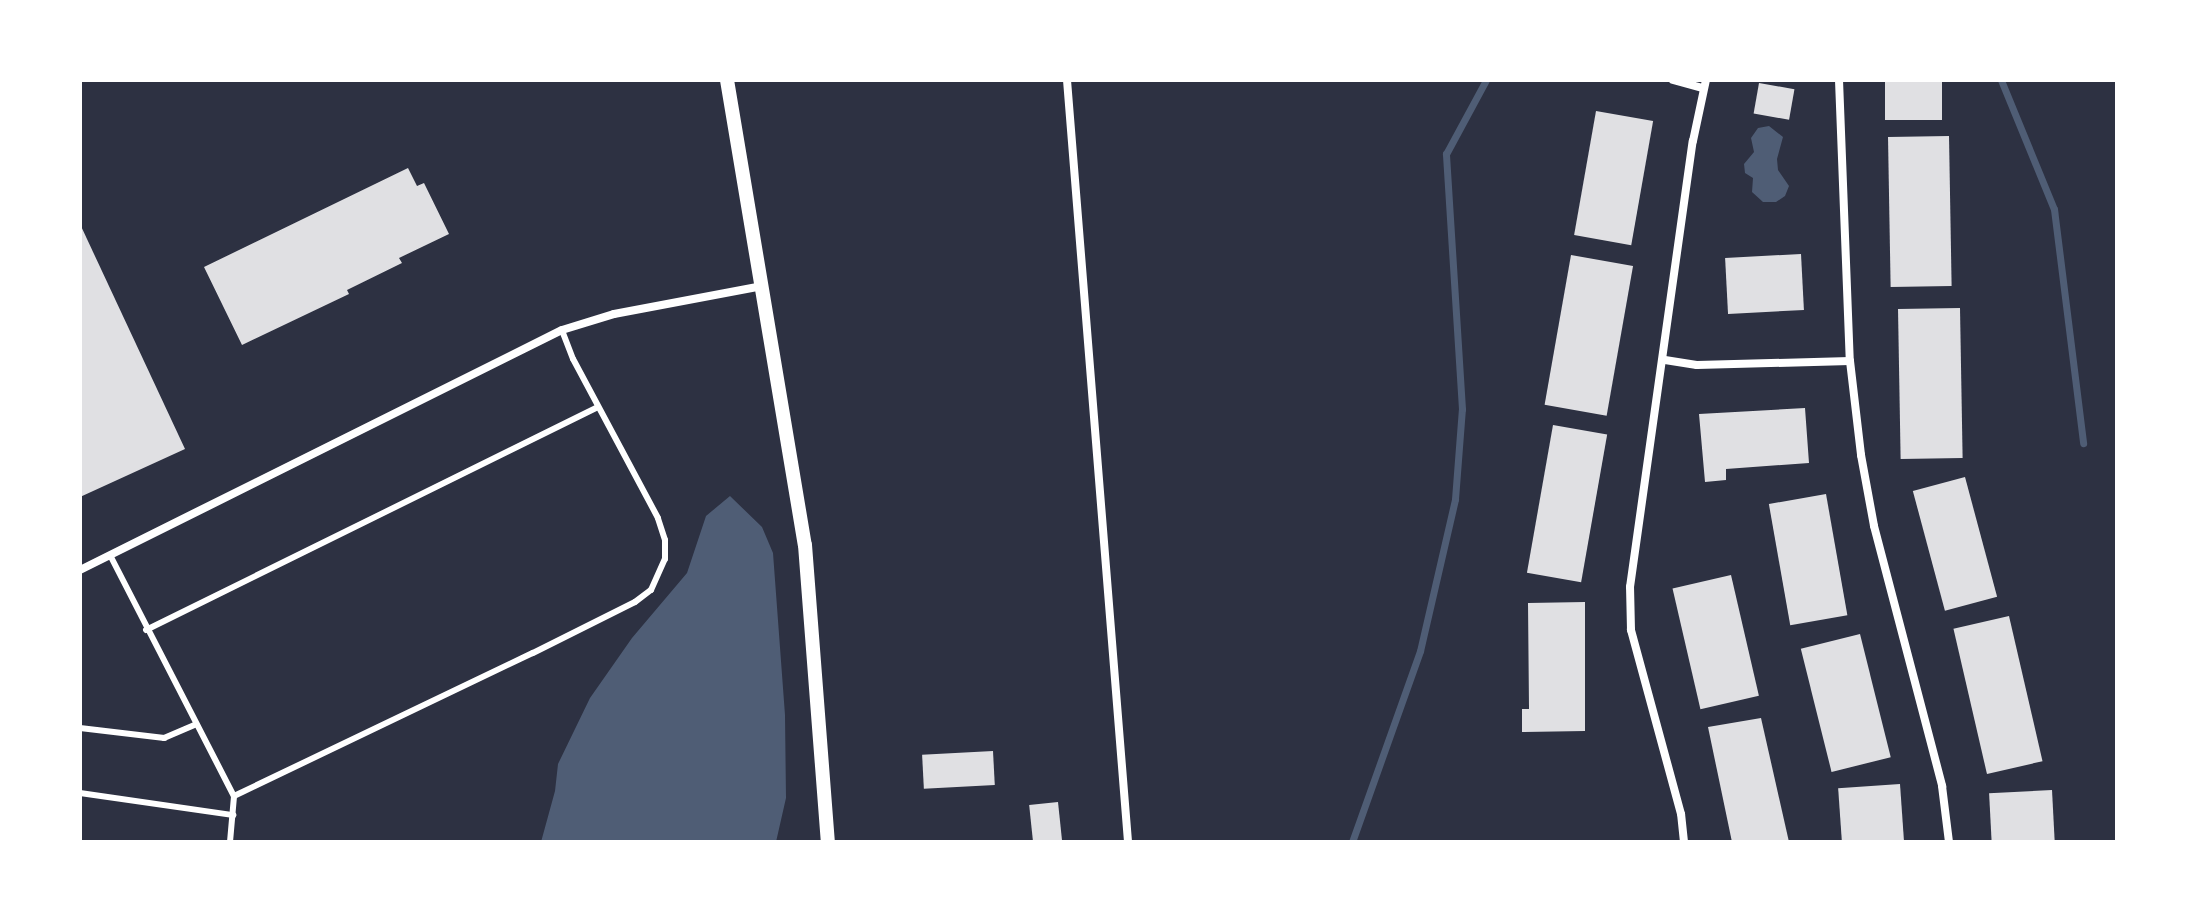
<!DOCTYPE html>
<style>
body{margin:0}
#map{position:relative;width:2197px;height:922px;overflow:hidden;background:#2d3142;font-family:Rubik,sans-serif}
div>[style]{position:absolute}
.water>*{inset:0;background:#4f5d75}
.stream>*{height:7px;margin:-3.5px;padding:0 3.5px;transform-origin:3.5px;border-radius:3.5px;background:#4f5d75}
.building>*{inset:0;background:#e0e0e3;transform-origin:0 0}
.service>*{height:6px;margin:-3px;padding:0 3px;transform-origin:3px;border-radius:3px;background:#fff}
.minor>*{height:8px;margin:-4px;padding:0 4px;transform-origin:4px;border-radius:4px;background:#fff}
.tertiary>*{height:14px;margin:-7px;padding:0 7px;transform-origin:7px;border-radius:7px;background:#fff}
span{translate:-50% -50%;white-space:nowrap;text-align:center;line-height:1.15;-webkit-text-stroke:8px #fff;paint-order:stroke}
.frame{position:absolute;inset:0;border:82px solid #fff;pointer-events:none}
</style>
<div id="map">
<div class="water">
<div style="clip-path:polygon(1769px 126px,1783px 137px,1777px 159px,1778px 170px,1789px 186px,1785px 196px,1776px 202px,1763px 202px,1752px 192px,1753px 178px,1745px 173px,1744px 164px,1754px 152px,1751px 138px,1758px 128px)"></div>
<div style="clip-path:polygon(730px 496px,762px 527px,773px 553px,785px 715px,786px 798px,776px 842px,541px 842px,555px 791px,558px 764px,590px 698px,632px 638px,687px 573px,706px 516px)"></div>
</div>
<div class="stream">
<div style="left:2001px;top:80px;width:139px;rotate:67.7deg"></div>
<div style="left:2054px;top:209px;width:236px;rotate:82.9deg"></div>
<div style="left:1352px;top:842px;width:203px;rotate:-70.4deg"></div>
<div style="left:1420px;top:651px;width:156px;rotate:-77deg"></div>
<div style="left:1455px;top:499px;width:90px;rotate:-85.6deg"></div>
<div style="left:1462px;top:409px;width:256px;rotate:-93.6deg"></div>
<div style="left:1446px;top:154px;width:84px;rotate:-61.6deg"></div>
</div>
<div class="building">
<div style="left:1885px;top:80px;width:57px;height:40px"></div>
<div style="left:1759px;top:83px;width:36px;height:31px;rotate:10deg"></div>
<div style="left:1596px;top:111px;width:58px;height:126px;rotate:10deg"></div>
<div style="left:1949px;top:136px;width:150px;height:61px;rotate:89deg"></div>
<div style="clip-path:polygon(408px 168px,417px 186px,424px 183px,449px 234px,399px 258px,402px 263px,347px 290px,349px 294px,242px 345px,204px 267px)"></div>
<div style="clip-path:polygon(80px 224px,185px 449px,80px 497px)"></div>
<div style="left:1801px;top:254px;width:56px;height:76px;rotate:87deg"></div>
<div style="left:1571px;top:255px;width:63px;height:152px;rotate:10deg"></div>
<div style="left:1960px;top:308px;width:150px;height:62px;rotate:89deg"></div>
<div style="clip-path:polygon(1805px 408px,1809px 463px,1726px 469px,1726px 480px,1705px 482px,1699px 414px)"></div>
<div style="left:1553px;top:425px;width:55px;height:150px;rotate:10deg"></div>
<div style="left:1965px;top:477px;width:124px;height:54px;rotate:75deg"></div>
<div style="left:1826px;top:494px;width:123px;height:58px;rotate:80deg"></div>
<div style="left:1731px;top:575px;width:124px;height:60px;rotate:77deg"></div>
<div style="clip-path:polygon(1585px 602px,1585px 731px,1522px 732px,1522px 709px,1529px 709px,1528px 603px)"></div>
<div style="left:2009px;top:616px;width:149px;height:57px;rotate:77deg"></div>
<div style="left:1860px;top:634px;width:127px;height:61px;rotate:76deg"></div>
<div style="clip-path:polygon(1761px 718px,1789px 842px,1732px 842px,1708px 727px)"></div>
<div style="left:993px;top:751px;width:34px;height:71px;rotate:87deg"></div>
<div style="left:1900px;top:784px;width:58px;height:62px;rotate:86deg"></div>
<div style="left:2052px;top:790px;width:52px;height:63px;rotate:87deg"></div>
<div style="left:1058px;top:802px;width:40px;height:29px;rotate:84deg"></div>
</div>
<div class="service">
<div style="left:110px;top:555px;width:271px;rotate:62.8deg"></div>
<div style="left:234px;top:796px;width:331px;rotate:-25.6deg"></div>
<div style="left:533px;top:653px;width:114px;rotate:-26.6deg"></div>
<div style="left:635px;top:602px;width:20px;rotate:-37deg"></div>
<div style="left:651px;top:590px;width:34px;rotate:-66deg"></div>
<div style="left:665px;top:559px;width:19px;rotate:-90deg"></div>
<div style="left:665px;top:540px;width:23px;rotate:-108deg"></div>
<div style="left:658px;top:518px;width:180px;rotate:-118.1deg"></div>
<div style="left:573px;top:359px;width:31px;rotate:-111deg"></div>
<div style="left:146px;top:630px;width:504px;rotate:-26.26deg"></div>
<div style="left:80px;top:728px;width:85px;rotate:6.8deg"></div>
<div style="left:164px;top:738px;width:33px;rotate:-23deg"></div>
<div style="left:80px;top:793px;width:155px;rotate:8.2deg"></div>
<div style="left:230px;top:842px;width:46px;rotate:-85deg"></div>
</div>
<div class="minor">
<div style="left:1067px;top:80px;width:764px;rotate:85.42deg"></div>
<div style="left:1673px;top:80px;width:30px;rotate:15deg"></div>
<div style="left:1839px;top:80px;width:281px;rotate:87.8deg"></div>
<div style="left:1850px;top:361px;width:95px;rotate:83.3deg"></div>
<div style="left:1861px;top:455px;width:72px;rotate:79.6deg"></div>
<div style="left:1874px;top:526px;width:269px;rotate:75.3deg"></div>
<div style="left:1942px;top:786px;width:56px;rotate:82.9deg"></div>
<div style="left:1665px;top:360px;width:32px;rotate:9deg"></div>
<div style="left:1697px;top:365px;width:153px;rotate:-1.5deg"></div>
<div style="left:80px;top:570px;width:538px;rotate:-26.47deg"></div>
<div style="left:562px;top:330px;width:54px;rotate:-17.1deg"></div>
<div style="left:614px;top:314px;width:151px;rotate:-10.7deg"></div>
<div style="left:1684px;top:842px;width:28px;rotate:-96deg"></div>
<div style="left:1681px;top:814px;width:191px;rotate:-105.2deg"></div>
<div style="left:1631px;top:630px;width:43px;rotate:-91.3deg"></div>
<div style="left:1630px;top:587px;width:450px;rotate:-82deg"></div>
<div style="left:1693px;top:141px;width:62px;rotate:-78deg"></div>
</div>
<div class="tertiary">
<div style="left:727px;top:80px;width:471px;rotate:80.5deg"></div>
<div style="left:805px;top:545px;width:298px;rotate:85.6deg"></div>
</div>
<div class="frame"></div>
</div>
